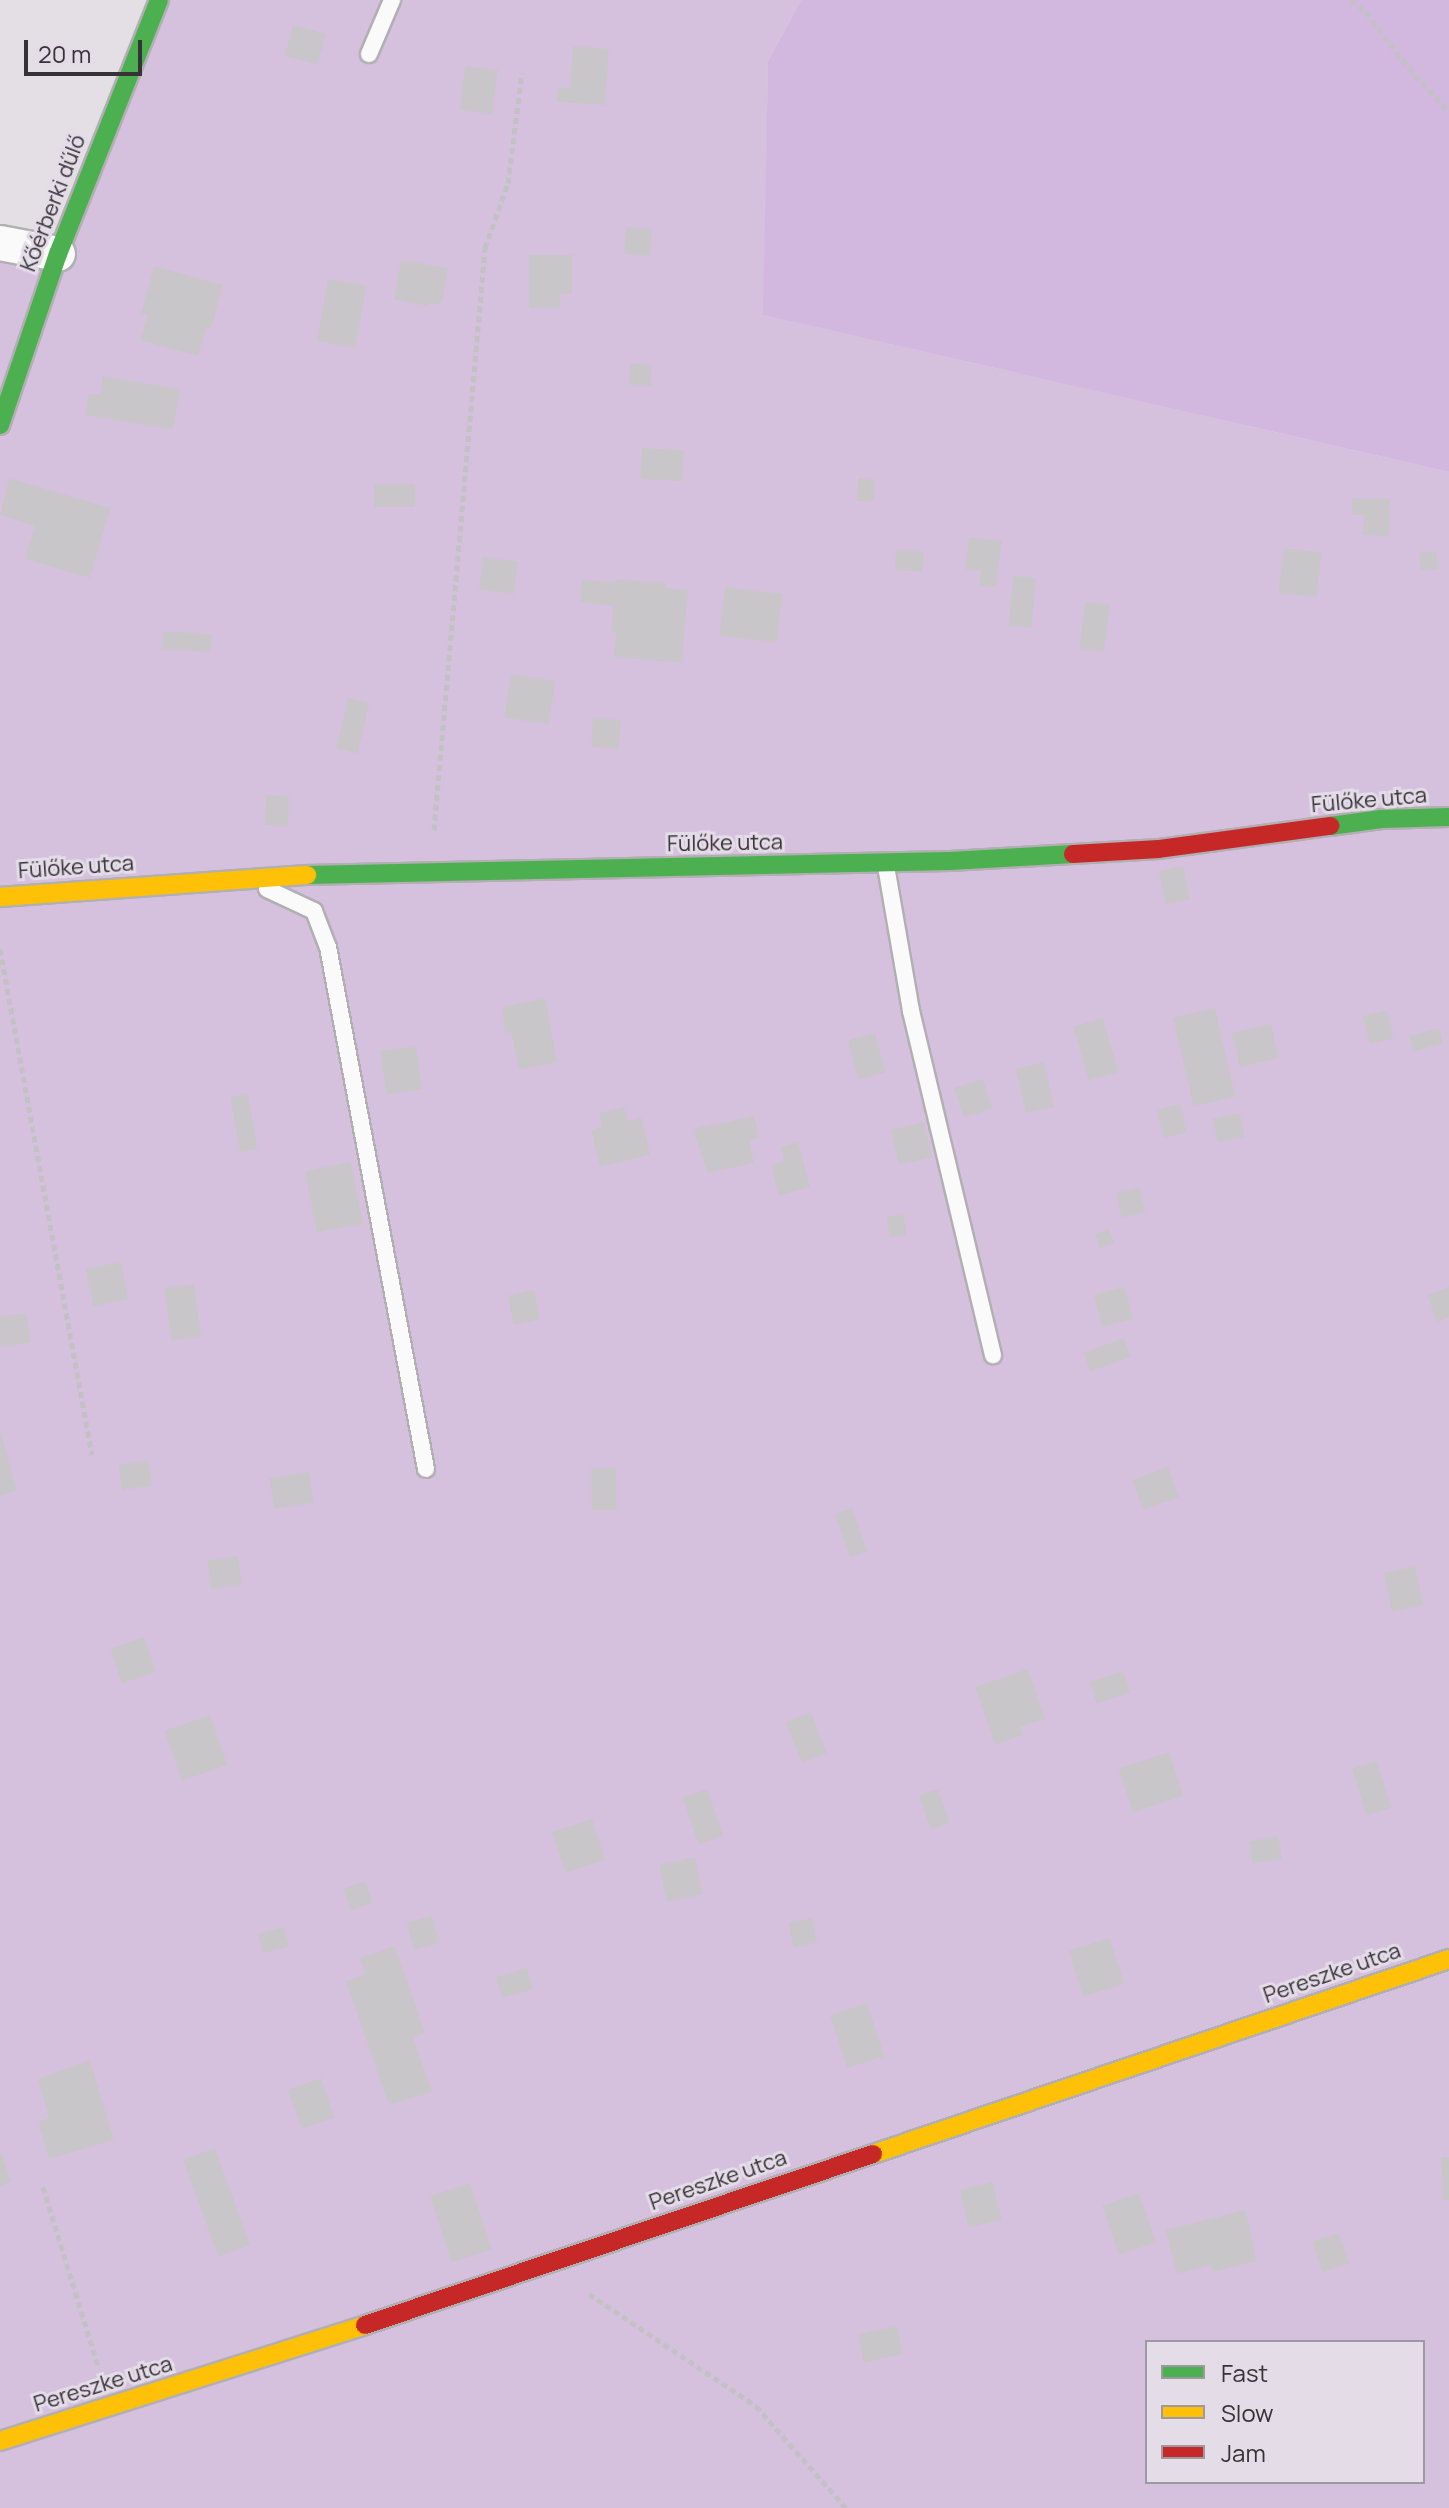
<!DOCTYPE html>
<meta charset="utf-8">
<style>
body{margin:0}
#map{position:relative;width:1449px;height:2508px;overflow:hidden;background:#e3dfe4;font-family:Manrope,sans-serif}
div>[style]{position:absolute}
.green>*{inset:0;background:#d5c1de}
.forest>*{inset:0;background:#d2b8de}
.building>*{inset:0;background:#c9c6ca;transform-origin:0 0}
.path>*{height:5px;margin-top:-2.5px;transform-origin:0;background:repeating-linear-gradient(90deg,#c2c1c3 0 6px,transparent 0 10px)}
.roads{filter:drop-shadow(2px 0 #b2afb3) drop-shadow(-2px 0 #b2afb3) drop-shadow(0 2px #b2afb3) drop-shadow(0 -2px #b2afb3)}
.lane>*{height:16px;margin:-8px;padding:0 8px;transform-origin:8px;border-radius:8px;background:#fbfafb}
.street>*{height:34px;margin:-17px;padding:0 17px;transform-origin:17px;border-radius:17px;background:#fbfafb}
.fast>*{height:18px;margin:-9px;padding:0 9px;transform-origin:9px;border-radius:9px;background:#4caf50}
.slow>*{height:18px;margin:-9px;padding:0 9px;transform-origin:9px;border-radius:9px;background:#ffc107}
.jam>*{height:18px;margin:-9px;padding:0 9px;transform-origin:9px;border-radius:9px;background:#c62828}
span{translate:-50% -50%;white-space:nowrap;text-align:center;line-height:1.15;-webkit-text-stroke:6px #e4dce7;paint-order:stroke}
.street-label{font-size:22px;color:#363338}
.legend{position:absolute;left:1145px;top:2340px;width:280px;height:144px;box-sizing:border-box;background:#e4dce7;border:2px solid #9e98a1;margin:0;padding:10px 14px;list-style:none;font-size:24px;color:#363338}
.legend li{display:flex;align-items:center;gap:16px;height:40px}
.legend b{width:40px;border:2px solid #9e98a1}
.scale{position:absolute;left:24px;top:40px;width:118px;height:36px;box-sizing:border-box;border:4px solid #363338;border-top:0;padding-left:10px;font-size:24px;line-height:28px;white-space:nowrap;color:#363338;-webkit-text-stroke:6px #e4dce7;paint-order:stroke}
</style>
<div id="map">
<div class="green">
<div style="clip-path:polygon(evenodd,159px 0,801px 0,768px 61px,764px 315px,1449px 472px,1449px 2508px,0 2508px,0 243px,58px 254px,159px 0,1147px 2342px,1423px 2342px,1423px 2482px,1147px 2482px,1147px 2342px)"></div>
</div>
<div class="forest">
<div style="clip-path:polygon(801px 0,1449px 0,1449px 472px,763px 315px,768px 61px)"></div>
</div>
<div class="building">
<div style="left:293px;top:25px;width:34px;height:32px;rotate:15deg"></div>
<div style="clip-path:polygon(573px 46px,609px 49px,605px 105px,557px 102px,558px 87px,570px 88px)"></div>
<div style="left:465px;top:66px;width:33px;height:44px;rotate:7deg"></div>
<div style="left:626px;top:227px;width:26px;height:27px;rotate:4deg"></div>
<div style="clip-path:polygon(529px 255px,572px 255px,572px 294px,560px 294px,560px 308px,529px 308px)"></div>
<div style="clip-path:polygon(401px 260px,448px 268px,442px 302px,435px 305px,428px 303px,427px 306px,394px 299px)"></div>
<div style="clip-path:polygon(154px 266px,223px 285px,211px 329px,206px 328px,198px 356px,140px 340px,148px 315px,141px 313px)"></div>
<div style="left:328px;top:279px;width:39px;height:63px;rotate:10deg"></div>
<div style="left:630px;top:363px;width:22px;height:22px;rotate:3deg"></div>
<div style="clip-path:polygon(103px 376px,180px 389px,173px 429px,85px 415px,89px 393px,100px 395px)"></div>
<div style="left:642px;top:448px;width:42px;height:31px;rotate:3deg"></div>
<div style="clip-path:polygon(9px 478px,110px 508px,90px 578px,25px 559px,35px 526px,0 515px)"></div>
<div style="left:858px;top:478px;width:17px;height:23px;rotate:3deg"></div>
<div style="left:374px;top:484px;width:41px;height:23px"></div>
<div style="clip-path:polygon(1352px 498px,1390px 499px,1389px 536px,1363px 535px,1364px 515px,1352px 515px)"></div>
<div style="clip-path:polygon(969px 537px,1002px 541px,996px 587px,979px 585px,981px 571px,965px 569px)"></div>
<div style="left:1284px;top:548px;width:38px;height:45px;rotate:7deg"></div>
<div style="left:896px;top:550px;width:28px;height:20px;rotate:4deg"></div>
<div style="left:1436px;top:551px;width:18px;height:17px;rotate:84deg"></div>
<div style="left:483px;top:557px;width:35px;height:33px;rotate:7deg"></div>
<div style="left:1013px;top:576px;width:23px;height:50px;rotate:5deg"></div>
<div style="clip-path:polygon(616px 579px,666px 583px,666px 588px,688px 590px,682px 663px,614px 657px,616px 632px,611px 632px,613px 606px,580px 602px,582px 580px,616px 582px)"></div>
<div style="left:725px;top:587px;width:58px;height:49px;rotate:7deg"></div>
<div style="left:1085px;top:602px;width:25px;height:47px;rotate:7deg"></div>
<div style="left:163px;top:631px;width:49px;height:18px;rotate:4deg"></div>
<div style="left:511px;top:674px;width:45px;height:44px;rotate:9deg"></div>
<div style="left:348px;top:698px;width:22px;height:52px;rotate:13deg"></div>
<div style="left:593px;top:718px;width:28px;height:29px;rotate:4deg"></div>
<div style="left:266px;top:795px;width:23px;height:30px;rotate:2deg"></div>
<div style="left:1183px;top:866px;width:34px;height:25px;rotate:78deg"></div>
<div style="clip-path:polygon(545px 998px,557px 1062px,519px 1070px,511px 1032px,505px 1033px,502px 1007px)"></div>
<div style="left:1215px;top:1008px;width:91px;height:43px;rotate:77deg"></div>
<div style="left:1387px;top:1010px;width:29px;height:25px;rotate:76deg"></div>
<div style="left:1103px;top:1018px;width:56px;height:31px;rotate:74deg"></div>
<div style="left:1271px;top:1024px;width:35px;height:40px;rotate:77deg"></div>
<div style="left:1439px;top:1028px;width:16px;height:31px;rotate:75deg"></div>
<div style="left:875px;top:1033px;width:41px;height:28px;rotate:75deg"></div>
<div style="left:416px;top:1046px;width:44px;height:36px;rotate:82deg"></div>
<div style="left:1044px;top:1062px;width:46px;height:29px;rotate:77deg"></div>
<div style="left:983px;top:1079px;width:31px;height:30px;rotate:73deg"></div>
<div style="left:248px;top:1094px;width:56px;height:18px;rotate:80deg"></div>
<div style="left:1180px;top:1104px;width:29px;height:24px;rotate:76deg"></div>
<div style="clip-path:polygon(624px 1107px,628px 1121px,642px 1118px,650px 1155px,600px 1167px,591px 1130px,602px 1127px,599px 1113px)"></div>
<div style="left:1240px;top:1113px;width:24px;height:28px;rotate:78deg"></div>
<div style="clip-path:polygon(754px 1116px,759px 1138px,749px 1140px,754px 1163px,708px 1173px,693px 1129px)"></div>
<div style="left:924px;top:1122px;width:36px;height:34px;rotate:77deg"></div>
<div style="clip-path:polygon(798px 1142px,810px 1187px,779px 1196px,771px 1165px,784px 1161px,781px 1147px)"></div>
<div style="left:351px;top:1162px;width:63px;height:47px;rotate:79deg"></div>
<div style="left:1140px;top:1188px;width:25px;height:24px;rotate:78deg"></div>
<div style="left:903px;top:1214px;width:21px;height:17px;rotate:79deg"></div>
<div style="left:1109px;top:1229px;width:15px;height:15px;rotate:70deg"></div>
<div style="left:121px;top:1262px;width:38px;height:36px;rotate:79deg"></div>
<div style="left:194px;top:1284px;width:53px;height:30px;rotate:82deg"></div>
<div style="left:1125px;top:1287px;width:33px;height:32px;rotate:76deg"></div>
<div style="clip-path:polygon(1449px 1287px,1449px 1317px,1437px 1322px,1427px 1295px)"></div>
<div style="left:534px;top:1290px;width:30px;height:27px;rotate:78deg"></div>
<div style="clip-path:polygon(26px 1313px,31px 1342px,0 1347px,0 1317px)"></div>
<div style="left:1124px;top:1338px;width:20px;height:43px;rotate:70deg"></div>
<div style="clip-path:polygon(0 1430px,17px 1491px,0 1496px)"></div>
<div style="left:148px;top:1460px;width:26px;height:30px;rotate:81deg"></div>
<div style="left:1168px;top:1467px;width:32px;height:38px;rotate:70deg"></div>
<div style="left:616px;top:1468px;width:42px;height:25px;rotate:89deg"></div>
<div style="left:309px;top:1472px;width:31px;height:40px;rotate:81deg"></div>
<div style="left:852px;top:1508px;width:46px;height:18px;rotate:71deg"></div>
<div style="left:238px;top:1556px;width:29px;height:31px;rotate:82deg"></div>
<div style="left:1415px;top:1566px;width:40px;height:32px;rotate:78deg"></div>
<div style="left:144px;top:1637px;width:37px;height:36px;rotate:71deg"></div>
<div style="clip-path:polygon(1028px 1669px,1045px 1719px,1020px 1727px,1023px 1735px,995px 1745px,975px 1687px)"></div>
<div style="left:1123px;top:1671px;width:23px;height:35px;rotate:72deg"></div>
<div style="left:811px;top:1712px;width:44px;height:27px;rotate:69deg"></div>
<div style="left:210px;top:1715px;width:53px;height:48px;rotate:71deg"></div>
<div style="left:1169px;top:1752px;width:46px;height:53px;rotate:72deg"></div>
<div style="left:1377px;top:1761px;width:49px;height:26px;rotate:73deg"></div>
<div style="left:707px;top:1789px;width:50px;height:26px;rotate:71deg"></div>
<div style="left:938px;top:1789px;width:36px;height:20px;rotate:71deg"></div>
<div style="left:592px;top:1819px;width:43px;height:42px;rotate:72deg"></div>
<div style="left:1278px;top:1836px;width:23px;height:30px;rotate:80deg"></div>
<div style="left:695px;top:1857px;width:38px;height:37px;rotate:78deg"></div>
<div style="left:365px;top:1881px;width:23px;height:23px;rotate:70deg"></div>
<div style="left:432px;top:1916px;width:28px;height:26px;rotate:75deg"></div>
<div style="left:812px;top:1918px;width:25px;height:24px;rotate:78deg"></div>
<div style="left:284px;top:1927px;width:20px;height:27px;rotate:75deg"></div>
<div style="left:1110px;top:1938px;width:48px;height:43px;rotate:73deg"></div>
<div style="clip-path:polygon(395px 1946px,425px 2033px,413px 2038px,432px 2092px,389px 2105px,346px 1981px,365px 1974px,360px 1958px)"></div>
<div style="left:527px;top:1968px;width:22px;height:32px;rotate:74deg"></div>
<div style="left:867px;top:2003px;width:56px;height:39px;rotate:72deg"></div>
<div style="clip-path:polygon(90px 2060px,114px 2140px,49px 2159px,38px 2122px,49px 2118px,38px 2079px)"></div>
<div style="left:321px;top:2078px;width:42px;height:35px;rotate:71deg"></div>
<div style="left:215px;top:2148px;width:103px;height:34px;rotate:70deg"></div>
<div style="clip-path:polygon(0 2150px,11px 2182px,0 2186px)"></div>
<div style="clip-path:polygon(1441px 2157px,1449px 2157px,1449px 2200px,1443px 2200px)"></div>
<div style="left:993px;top:2182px;width:39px;height:34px;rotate:77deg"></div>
<div style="left:470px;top:2183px;width:70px;height:42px;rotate:72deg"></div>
<div style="left:1139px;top:2193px;width:52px;height:39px;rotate:71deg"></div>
<div style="clip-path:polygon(1245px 2210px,1257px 2261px,1213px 2272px,1211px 2265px,1177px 2274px,1166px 2230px)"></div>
<div style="left:1339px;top:2233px;width:32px;height:28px;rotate:72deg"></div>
<div style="left:897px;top:2326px;width:29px;height:40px;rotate:78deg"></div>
</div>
<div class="path">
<div style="left:1351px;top:0;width:19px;rotate:39deg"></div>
<div style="left:1366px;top:12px;width:60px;rotate:53.1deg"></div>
<div style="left:1402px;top:60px;width:70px;rotate:47.9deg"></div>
<div style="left:434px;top:830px;width:584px;rotate:-84.99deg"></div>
<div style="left:485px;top:248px;width:69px;rotate:-70.5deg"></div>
<div style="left:508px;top:183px;width:111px;rotate:-82.7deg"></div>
<div style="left:0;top:949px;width:514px;rotate:79.7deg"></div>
<div style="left:43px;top:2187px;width:190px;rotate:72.9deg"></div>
<div style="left:589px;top:2294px;width:201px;rotate:33.8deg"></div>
<div style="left:756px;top:2406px;width:136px;rotate:48.6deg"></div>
</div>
<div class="roads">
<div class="lane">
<div style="left:369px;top:54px;width:59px;rotate:-66.9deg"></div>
<div style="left:886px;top:866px;width:147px;rotate:80.2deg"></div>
<div style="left:911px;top:1011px;width:354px;rotate:76.6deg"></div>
<div style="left:267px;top:889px;width:52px;rotate:25.1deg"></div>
<div style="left:314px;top:911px;width:39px;rotate:69deg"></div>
<div style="left:328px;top:947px;width:531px;rotate:79.37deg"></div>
</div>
<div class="street">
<div style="left:0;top:243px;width:59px;rotate:10.7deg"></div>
</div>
<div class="fast">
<div style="left:0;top:425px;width:181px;rotate:-71.3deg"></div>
<div style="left:58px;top:254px;width:273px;rotate:-68.3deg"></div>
<div style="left:1330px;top:826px;width:52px;rotate:-7.7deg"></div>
<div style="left:1382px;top:819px;width:67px;rotate:-1.7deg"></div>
<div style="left:307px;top:875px;width:643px;rotate:-1.25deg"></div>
<div style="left:950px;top:861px;width:123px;rotate:-3.3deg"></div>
</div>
<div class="slow">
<div style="left:0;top:897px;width:308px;rotate:-4.1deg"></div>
<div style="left:873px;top:2154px;width:608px;rotate:-18.7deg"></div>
<div style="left:0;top:2441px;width:383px;rotate:-17.6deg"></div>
</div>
<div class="jam">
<div style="left:1073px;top:854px;width:86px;rotate:-3.3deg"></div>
<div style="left:1159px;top:849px;width:173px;rotate:-7.7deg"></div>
<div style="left:365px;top:2325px;width:536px;rotate:-18.6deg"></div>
</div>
</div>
<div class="street-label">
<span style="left:53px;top:203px;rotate:-69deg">Kőérberki dűlő</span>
<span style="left:1369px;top:800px;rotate:-5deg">Fülőke utca</span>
<span style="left:725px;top:843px;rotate:-1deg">Fülőke utca</span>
<span style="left:76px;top:867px;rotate:-4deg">Fülőke utca</span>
<span style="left:1332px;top:1973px;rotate:-19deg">Pereszke utca</span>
<span style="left:718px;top:2180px;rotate:-19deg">Pereszke utca</span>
<span style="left:103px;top:2384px;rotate:-17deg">Pereszke utca</span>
</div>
<ul class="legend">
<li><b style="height:10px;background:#4caf50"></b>Fast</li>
<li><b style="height:10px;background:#ffc107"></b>Slow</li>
<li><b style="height:10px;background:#c62828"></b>Jam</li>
</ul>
<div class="scale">20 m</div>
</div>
